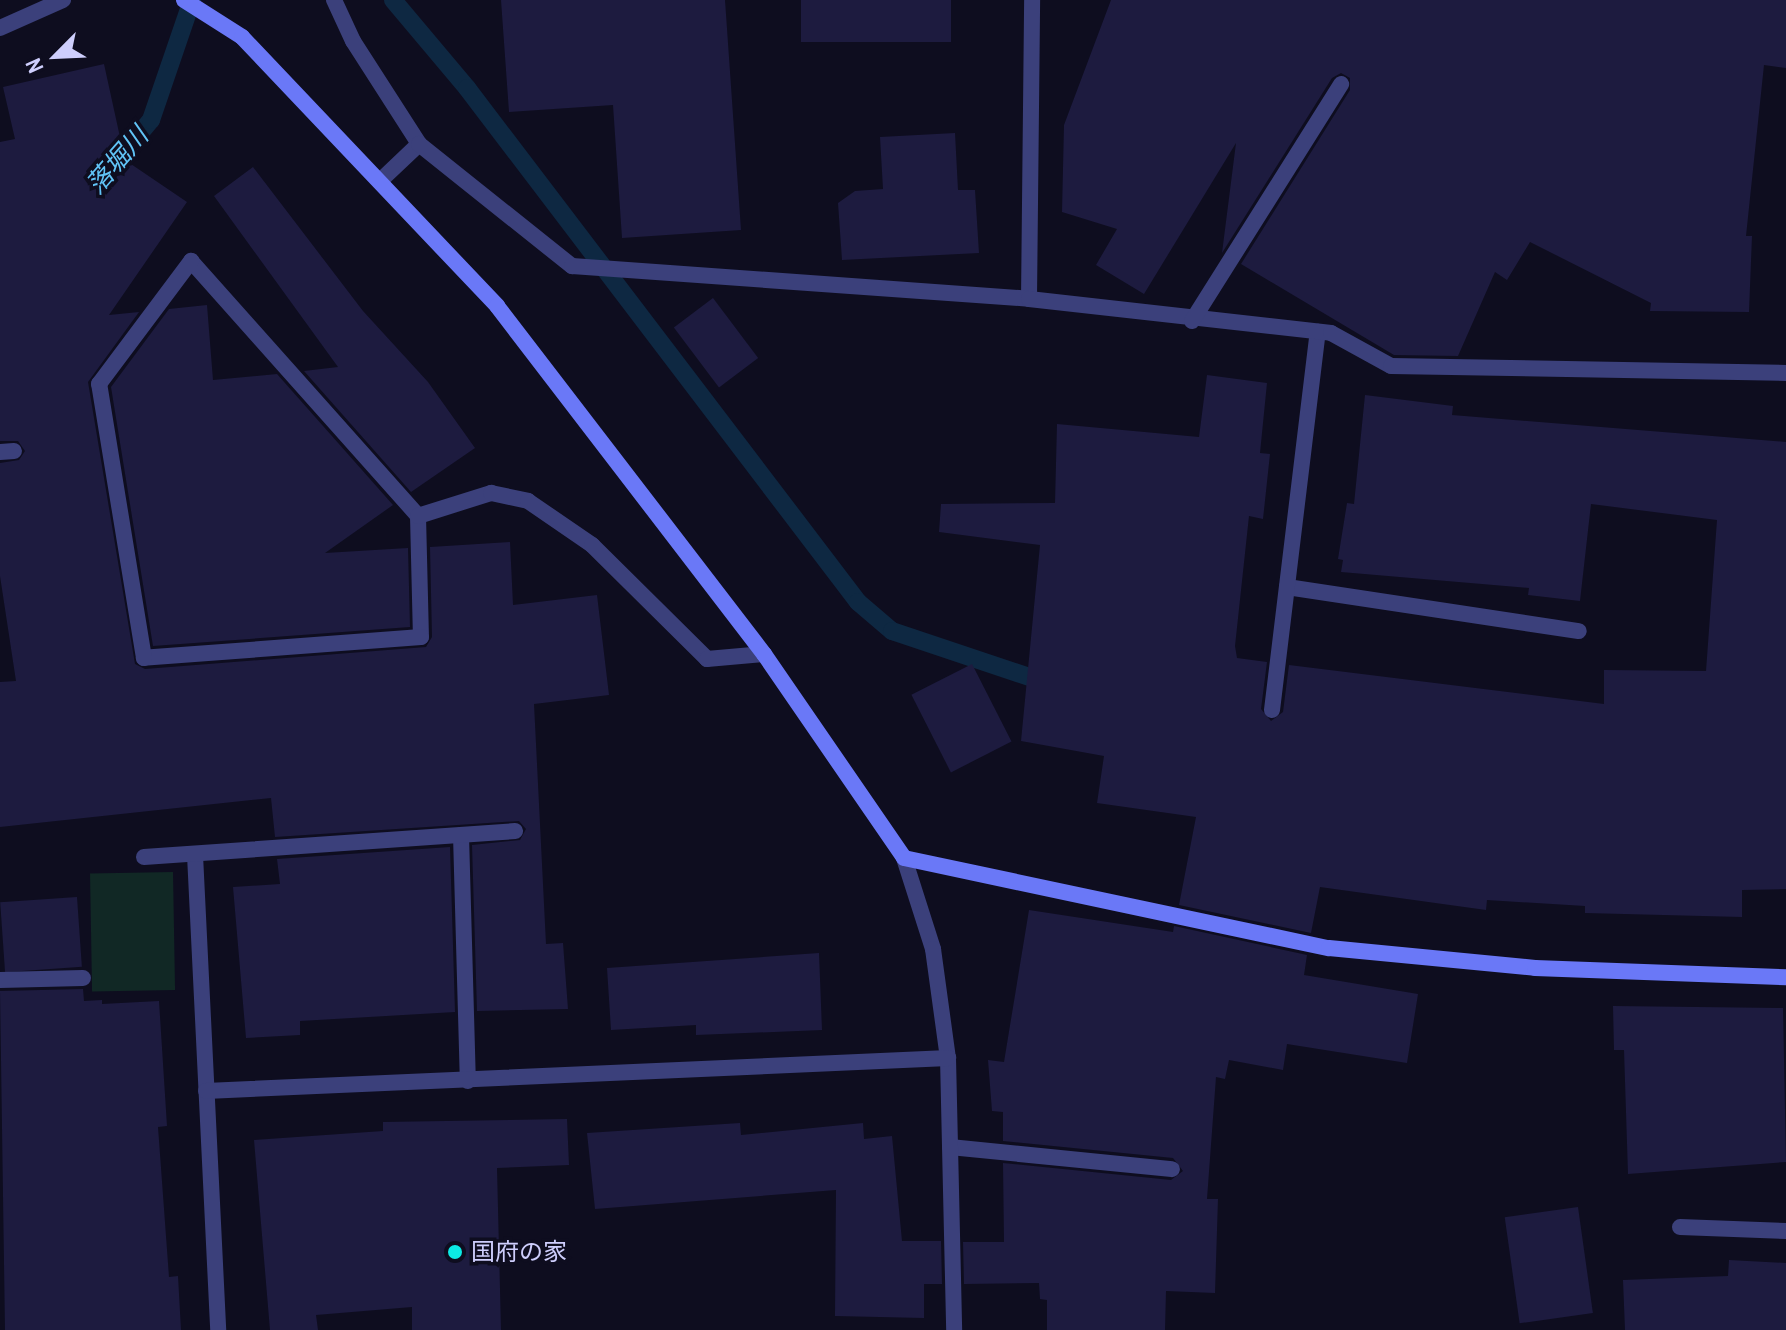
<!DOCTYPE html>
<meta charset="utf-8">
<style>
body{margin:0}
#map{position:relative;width:1786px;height:1330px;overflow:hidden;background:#0e0d1f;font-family:"Archivo Narrow","Noto Sans JP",sans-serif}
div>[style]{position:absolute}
.green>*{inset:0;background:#112825;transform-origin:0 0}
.stream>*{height:18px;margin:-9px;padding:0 9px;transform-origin:9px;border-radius:9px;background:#0e2842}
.building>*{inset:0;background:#1d1b3f;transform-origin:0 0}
.lane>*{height:16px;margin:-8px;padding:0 8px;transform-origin:8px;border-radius:8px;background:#3b407b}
.street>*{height:16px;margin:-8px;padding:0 8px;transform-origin:8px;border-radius:8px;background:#3b407b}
.secondary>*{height:16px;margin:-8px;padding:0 8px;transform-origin:8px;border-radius:8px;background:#6a78f7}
.dots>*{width:22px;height:22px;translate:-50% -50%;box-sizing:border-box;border:4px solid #0e0d1f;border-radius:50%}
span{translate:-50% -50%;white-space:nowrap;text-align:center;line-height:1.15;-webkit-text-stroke:7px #0e0d1f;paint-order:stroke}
.poi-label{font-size:24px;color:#cecefc}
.left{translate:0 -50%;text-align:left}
.water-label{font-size:26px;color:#61c4f7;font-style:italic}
.north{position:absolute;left:16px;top:16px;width:80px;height:80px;-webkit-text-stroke:6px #0e0d1f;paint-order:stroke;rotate:246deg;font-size:22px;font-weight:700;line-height:32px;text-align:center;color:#cecefc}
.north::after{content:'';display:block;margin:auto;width:28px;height:36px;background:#cecefc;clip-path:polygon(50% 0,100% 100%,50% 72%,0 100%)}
</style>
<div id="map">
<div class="green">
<div style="left:173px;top:872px;width:118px;height:83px;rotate:89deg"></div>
</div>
<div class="stream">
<div style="left:393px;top:0;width:115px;rotate:49.9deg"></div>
<div style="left:467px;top:88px;width:646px;rotate:52.74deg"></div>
<div style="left:858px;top:602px;width:45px;rotate:40.5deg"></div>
<div style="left:892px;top:631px;width:167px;rotate:18.5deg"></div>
<div style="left:108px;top:171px;width:67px;rotate:-49.9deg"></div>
<div style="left:151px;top:120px;width:127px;rotate:-71.1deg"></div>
</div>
<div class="building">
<div style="clip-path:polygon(501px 0,725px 0,741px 230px,622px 238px,613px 105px,509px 112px)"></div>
<div style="left:801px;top:0;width:150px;height:42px"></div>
<div style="clip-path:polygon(1111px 0,1786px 0,1786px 68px,1764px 65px,1746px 236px,1752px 236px,1749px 312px,1650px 311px,1651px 303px,1530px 242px,1507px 280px,1495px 272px,1458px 356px,1394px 355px,1241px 264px,1350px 90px,1350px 78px,1341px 73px,1332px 78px,1222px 253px,1236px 143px,1144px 294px,1096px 265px,1117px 229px,1062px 212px,1064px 125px)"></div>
<div style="clip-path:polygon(104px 64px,125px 160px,187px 202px,109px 315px,139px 312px,88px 382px,135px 664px,145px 669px,426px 647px,432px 637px,430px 547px,510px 542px,513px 605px,597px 595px,609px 695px,534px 704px,546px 944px,563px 943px,568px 1009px,477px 1011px,472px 845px,520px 840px,526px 829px,519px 821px,275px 837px,271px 798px,0 827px,0 682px,16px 681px,0 576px,0 463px,19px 460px,25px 451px,18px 441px,0 441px,0 142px,15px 139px,3px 87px)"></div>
<div style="clip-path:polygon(955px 133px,958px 190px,975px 190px,979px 253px,842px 260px,838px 203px,855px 191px,883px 189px,880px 137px)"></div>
<div style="clip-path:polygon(253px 167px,363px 311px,428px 382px,475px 448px,411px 492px,304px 371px,338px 367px,214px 196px)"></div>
<div style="left:713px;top:298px;width:75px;height:49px;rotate:53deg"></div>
<div style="clip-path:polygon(207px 305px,213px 380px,277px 374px,393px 505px,325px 553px,408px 548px,410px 627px,153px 646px,111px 387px,169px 309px)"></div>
<div style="clip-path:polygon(1207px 375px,1267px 383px,1260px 453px,1270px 454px,1263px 519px,1249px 516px,1235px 646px,1237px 658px,1267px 662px,1261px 709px,1271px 721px,1283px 712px,1289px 665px,1604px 704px,1604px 670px,1706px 671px,1717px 520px,1591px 504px,1580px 601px,1528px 595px,1529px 588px,1341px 572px,1343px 560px,1338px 559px,1347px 503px,1354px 504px,1365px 395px,1453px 406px,1452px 415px,1786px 442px,1786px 889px,1742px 890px,1742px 917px,1585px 913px,1585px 906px,1487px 900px,1486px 910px,1320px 887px,1311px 933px,1179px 905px,1196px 817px,1097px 803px,1104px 756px,1021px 741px,1040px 545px,939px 532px,941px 504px,1055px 503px,1057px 424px,1199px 437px)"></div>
<div style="left:972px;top:664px;width:87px;height:68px;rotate:63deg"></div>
<div style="clip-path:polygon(450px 847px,455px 1012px,300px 1021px,300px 1035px,246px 1038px,233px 887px,280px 884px,277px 859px)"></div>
<div style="left:77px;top:897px;width:70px;height:77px;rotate:86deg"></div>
<div style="clip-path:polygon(1029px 910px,1173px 932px,1174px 926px,1307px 955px,1304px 975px,1418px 994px,1407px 1063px,1287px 1044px,1283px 1070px,1229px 1060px,1225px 1079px,1216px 1077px,1207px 1199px,1218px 1199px,1215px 1293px,1166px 1291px,1165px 1330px,1047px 1330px,1047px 1300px,1040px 1299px,1039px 1283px,964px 1284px,963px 1242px,1004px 1242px,1003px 1163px,1171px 1180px,1183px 1171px,1173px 1158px,1003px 1141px,1003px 1112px,992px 1111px,988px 1060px,1004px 1062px)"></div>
<div style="clip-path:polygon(819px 953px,822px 1030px,696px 1035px,696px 1025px,611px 1030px,607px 968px)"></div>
<div style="clip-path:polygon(83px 989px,84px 1001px,102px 1000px,102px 1004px,159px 1001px,167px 1126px,158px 1127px,169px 1277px,178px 1276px,181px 1330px,5px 1330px,0 991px)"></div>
<div style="clip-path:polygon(1613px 1006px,1783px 1008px,1786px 1162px,1628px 1174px,1624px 1050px,1614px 1050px)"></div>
<div style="clip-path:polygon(567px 1119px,569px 1165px,497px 1168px,501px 1330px,412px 1330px,412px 1307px,316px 1315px,318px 1330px,270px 1330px,254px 1140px,383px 1131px,383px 1122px)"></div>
<div style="clip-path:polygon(740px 1123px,741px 1135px,863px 1123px,864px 1139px,892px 1136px,902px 1241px,941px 1241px,942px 1284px,924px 1284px,924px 1318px,835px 1316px,836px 1190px,595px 1209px,587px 1133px)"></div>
<div style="left:1578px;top:1207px;width:107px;height:74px;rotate:82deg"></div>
<div style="clip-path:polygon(1729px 1260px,1786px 1263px,1786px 1330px,1625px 1330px,1623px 1280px,1728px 1276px)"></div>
</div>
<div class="lane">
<div style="left:1029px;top:299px;width:299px;rotate:-89.4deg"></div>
<div style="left:1287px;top:587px;width:295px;rotate:8.6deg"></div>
<div style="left:1272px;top:710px;width:381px;rotate:-83.1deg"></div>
<div style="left:950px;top:1147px;width:223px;rotate:5.7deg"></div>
<div style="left:1680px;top:1227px;width:106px;rotate:2.2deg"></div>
</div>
<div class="street">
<div style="left:334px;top:0;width:45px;rotate:65.1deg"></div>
<div style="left:353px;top:41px;width:122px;rotate:57.3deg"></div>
<div style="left:0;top:28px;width:69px;rotate:-24deg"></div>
<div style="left:380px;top:181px;width:54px;rotate:-43.5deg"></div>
<div style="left:419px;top:144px;width:196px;rotate:38.6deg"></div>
<div style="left:572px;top:266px;width:458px;rotate:4.1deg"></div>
<div style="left:1029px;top:299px;width:304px;rotate:6.4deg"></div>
<div style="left:1331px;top:333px;width:68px;rotate:28.8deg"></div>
<div style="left:1391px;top:366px;width:395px;rotate:1deg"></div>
<div style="left:191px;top:261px;width:341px;rotate:48.3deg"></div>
<div style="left:418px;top:516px;width:121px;rotate:88.6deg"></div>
<div style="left:421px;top:637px;width:278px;rotate:175.7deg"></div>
<div style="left:144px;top:658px;width:278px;rotate:-99.3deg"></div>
<div style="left:99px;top:384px;width:154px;rotate:-53.2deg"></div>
<div style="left:1192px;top:321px;width:280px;rotate:-57.8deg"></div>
<div style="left:0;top:452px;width:14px;rotate:-4deg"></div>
<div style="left:418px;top:516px;width:77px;rotate:-17.5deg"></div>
<div style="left:491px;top:493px;width:38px;rotate:12deg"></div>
<div style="left:528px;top:501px;width:78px;rotate:34.5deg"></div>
<div style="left:592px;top:545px;width:162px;rotate:44.7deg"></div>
<div style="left:707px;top:659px;width:57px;rotate:-5deg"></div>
<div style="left:461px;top:835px;width:246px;rotate:88.4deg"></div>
<div style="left:195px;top:855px;width:476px;rotate:87.2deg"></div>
<div style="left:144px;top:857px;width:372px;rotate:-4deg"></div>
<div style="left:904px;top:858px;width:96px;rotate:72.3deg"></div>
<div style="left:933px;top:949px;width:110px;rotate:82.2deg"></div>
<div style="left:948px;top:1058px;width:272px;rotate:88.7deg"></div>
<div style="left:0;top:980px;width:83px;rotate:-1.4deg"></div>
<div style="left:206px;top:1091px;width:743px;rotate:-2.55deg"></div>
</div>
<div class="secondary">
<div style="left:184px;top:0;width:69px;rotate:32.5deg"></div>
<div style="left:242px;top:37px;width:371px;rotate:46.5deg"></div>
<div style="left:497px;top:306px;width:439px;rotate:52.5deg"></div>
<div style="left:764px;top:654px;width:247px;rotate:55.5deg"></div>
<div style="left:904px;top:858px;width:434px;rotate:12deg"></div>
<div style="left:1329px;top:948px;width:207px;rotate:5.5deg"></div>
<div style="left:1535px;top:968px;width:251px;rotate:2.1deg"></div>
</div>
<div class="dots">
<div style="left:455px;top:1252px;background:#0ceae5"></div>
</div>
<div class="poi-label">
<span class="left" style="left:471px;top:1252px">国府の家</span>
</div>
<div class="water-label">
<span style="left:117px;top:160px;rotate:-49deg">落堀川</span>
</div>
<div class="north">N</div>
</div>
